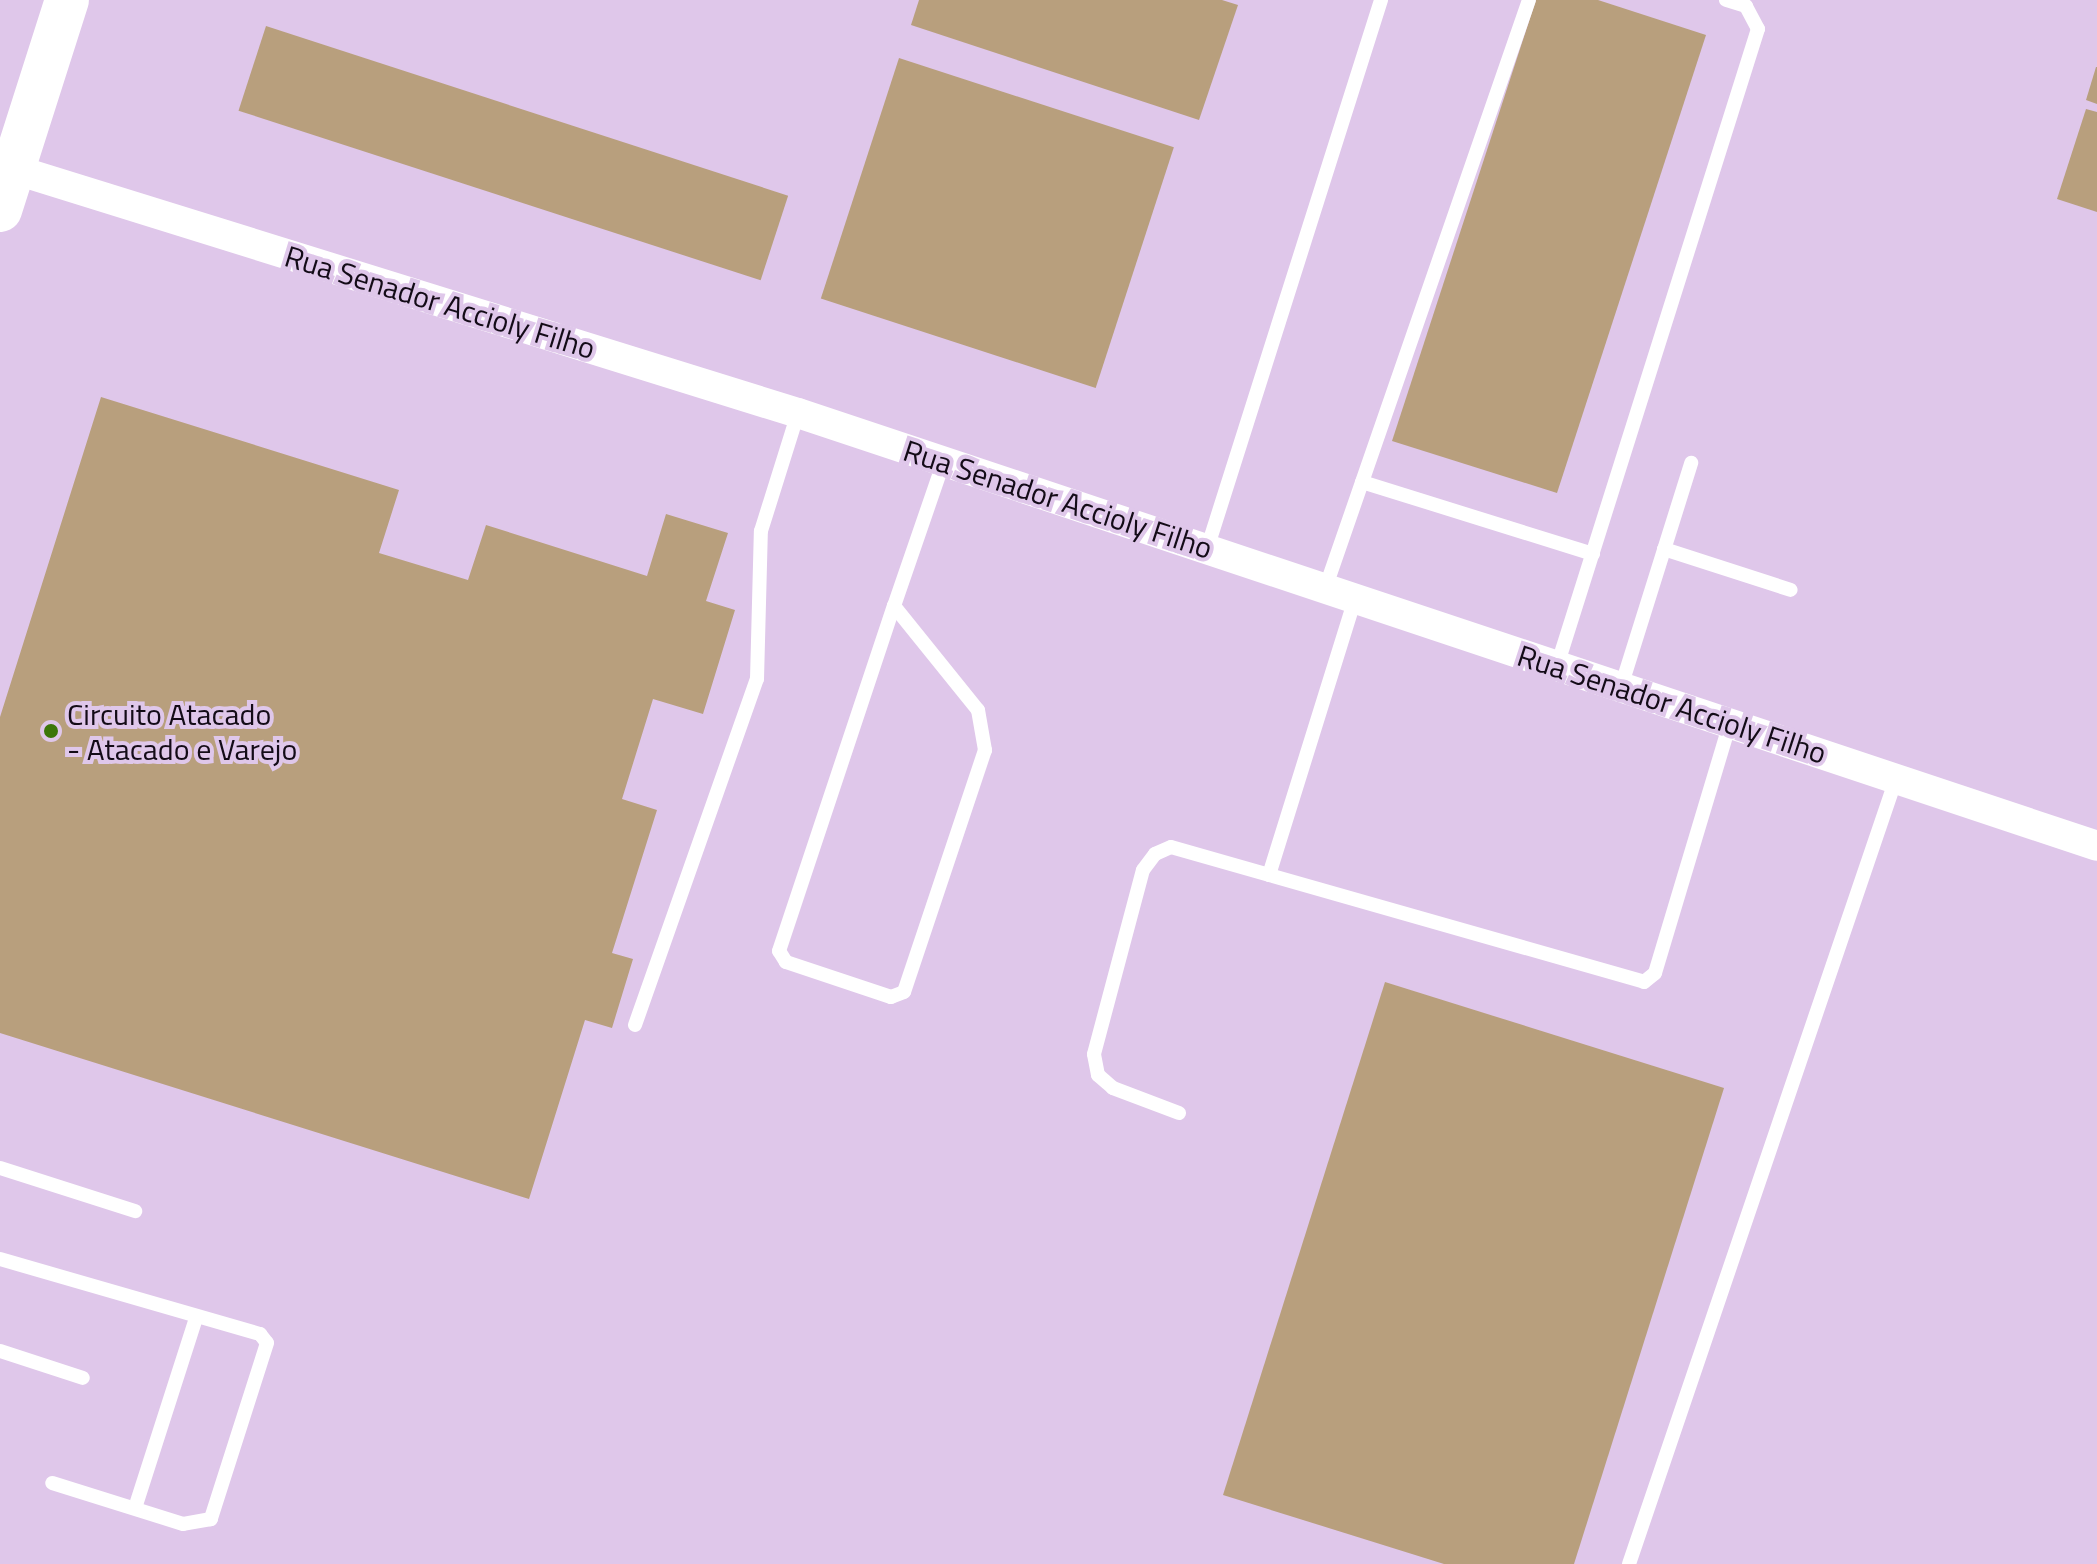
<!DOCTYPE html>
<style>
body{margin:0}
#map{position:relative;width:2097px;height:1564px;overflow:hidden;background:#dfc7ea;font-family:"Titillium Web",sans-serif}
div>[style]{position:absolute}
.building>*{inset:0;background:#b89f7d;transform-origin:0 0}
.lane>*{height:14px;margin:-7px;padding:0 7px;transform-origin:7px;border-radius:7px;background:#fff}
.street>*{height:30px;margin:-15px;padding:0 15px;transform-origin:15px;border-radius:15px;background:#fff}
.primary>*{height:44px;margin:-22px;padding:0 22px;transform-origin:22px;border-radius:22px;background:#fff}
.dots>*{width:22px;height:22px;translate:-50% -50%;box-sizing:border-box;border:4px solid #dfc7ea;border-radius:50%}
span{translate:-50% -50%;white-space:nowrap;text-align:center;line-height:1.15;-webkit-text-stroke:8px #dfc7ea;paint-order:stroke}
.street-label{font-size:30px;color:#130b17}
.poi-label{font-size:30px;color:#130b17}
.left{translate:0 -50%;text-align:left}
</style>
<div id="map">
<div class="building">
<div style="clip-path:polygon(919px 0,1222px 0,1238px 5px,1199px 120px,911px 25px)"></div>
<div style="clip-path:polygon(1536px 0,1598px 0,1706px 35px,1557px 493px,1392px 441px)"></div>
<div style="left:266px;top:26px;width:549px;height:89px;rotate:18deg"></div>
<div style="left:899px;top:58px;width:289px;height:253px;rotate:18deg"></div>
<div style="clip-path:polygon(2096px 67px,2097px 67px,2097px 104px,2086px 100px)"></div>
<div style="clip-path:polygon(2086px 109px,2097px 112px,2097px 212px,2057px 199px)"></div>
<div style="clip-path:polygon(101px 397px,399px 490px,379px 553px,468px 580px,486px 525px,647px 576px,666px 514px,728px 533px,706px 601px,735px 610px,703px 714px,653px 699px,622px 799px,657px 810px,612px 953px,633px 959px,612px 1028px,585px 1020px,529px 1199px,0 1033px,0 717px)"></div>
<div style="clip-path:polygon(1385px 982px,1724px 1088px,1574px 1564px,1444px 1564px,1223px 1495px)"></div>
</div>
<div class="lane">
<div style="left:1362px;top:482px;width:242px;rotate:17.3deg"></div>
<div style="left:1207px;top:549px;width:576px;rotate:-72.41deg"></div>
<div style="left:1664px;top:549px;width:133px;rotate:17.9deg"></div>
<div style="left:1325px;top:589px;width:623px;rotate:-70.9deg"></div>
<div style="left:894px;top:606px;width:134px;rotate:51.1deg"></div>
<div style="left:978px;top:710px;width:41px;rotate:80.1deg"></div>
<div style="left:985px;top:750px;width:255px;rotate:108.5deg"></div>
<div style="left:904px;top:992px;width:14px;rotate:159deg"></div>
<div style="left:891px;top:997px;width:111px;rotate:-161.6deg"></div>
<div style="left:786px;top:962px;width:13px;rotate:-122deg"></div>
<div style="left:779px;top:951px;width:364px;rotate:-71.6deg"></div>
<div style="left:894px;top:606px;width:153px;rotate:-71deg"></div>
<div style="left:1557px;top:666px;width:668px;rotate:-72.49deg"></div>
<div style="left:1758px;top:29px;width:26px;rotate:-118deg"></div>
<div style="left:1746px;top:6px;width:21px;rotate:-163deg"></div>
<div style="left:1621px;top:687px;width:235px;rotate:-72.6deg"></div>
<div style="left:1269px;top:875px;width:289px;rotate:-72.7deg"></div>
<div style="left:635px;top:1025px;width:367px;rotate:-70.6deg"></div>
<div style="left:757px;top:679px;width:148px;rotate:-88.5deg"></div>
<div style="left:761px;top:531px;width:124px;rotate:-72.6deg"></div>
<div style="left:1179px;top:1113px;width:71px;rotate:-159.3deg"></div>
<div style="left:1113px;top:1088px;width:20px;rotate:-139deg"></div>
<div style="left:1098px;top:1075px;width:21px;rotate:-101deg"></div>
<div style="left:1094px;top:1054px;width:190px;rotate:-75.1deg"></div>
<div style="left:1143px;top:870px;width:20px;rotate:-53deg"></div>
<div style="left:1155px;top:854px;width:17px;rotate:-24deg"></div>
<div style="left:1171px;top:847px;width:492px;rotate:15.9deg"></div>
<div style="left:1644px;top:982px;width:14px;rotate:-39deg"></div>
<div style="left:1655px;top:973px;width:261px;rotate:-73.3deg"></div>
<div style="left:0;top:1168px;width:142px;rotate:17.7deg"></div>
<div style="left:0;top:1259px;width:271px;rotate:16.1deg"></div>
<div style="left:260px;top:1334px;width:11px;rotate:52deg"></div>
<div style="left:267px;top:1343px;width:185px;rotate:107.7deg"></div>
<div style="left:211px;top:1519px;width:28px;rotate:170deg"></div>
<div style="left:183px;top:1524px;width:137px;rotate:-162.6deg"></div>
<div style="left:0;top:1351px;width:87px;rotate:18deg"></div>
<div style="left:135px;top:1508px;width:200px;rotate:-72.2deg"></div>
<div style="left:1629px;top:1564px;width:829px;rotate:-71.22deg"></div>
</div>
<div class="street">
<div style="left:13px;top:169px;width:822px;rotate:17.27deg"></div>
<div style="left:798px;top:413px;width:1369px;rotate:18.43deg"></div>
</div>
<div class="primary">
<div style="left:0;top:210px;width:220px;rotate:-72.3deg"></div>
</div>
<div class="dots">
<div style="left:51px;top:731px;background:#3c760a"></div>
</div>
<div class="street-label">
<span style="left:440px;top:302px;rotate:17deg">Rua Senador Accioly Filho</span>
<span style="left:1058px;top:499px;rotate:18deg">Rua Senador Accioly Filho</span>
<span style="left:1672px;top:704px;rotate:18deg">Rua Senador Accioly Filho</span>
</div>
<div class="poi-label">
<span class="left" style="left:67px;top:731px">Circuito Atacado<br>- Atacado e Varejo</span>
</div>
</div>
